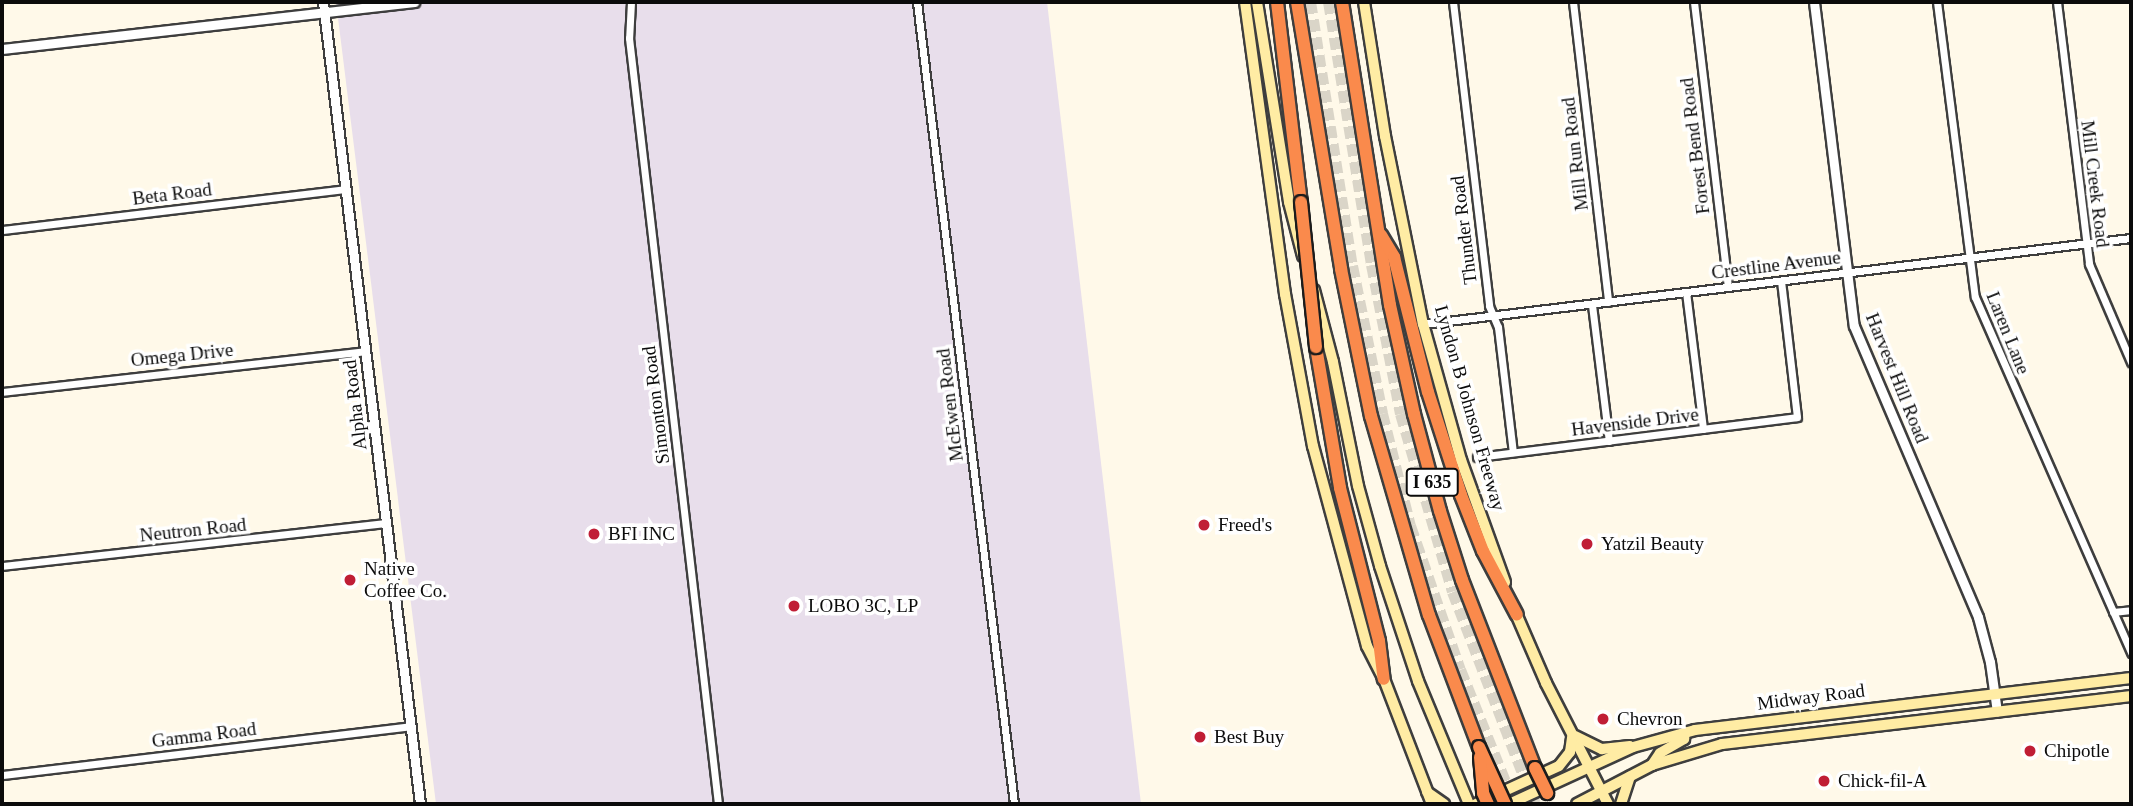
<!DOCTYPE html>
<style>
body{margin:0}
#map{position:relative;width:2133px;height:806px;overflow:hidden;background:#fff9e9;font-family:Georgia,serif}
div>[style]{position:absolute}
.industrial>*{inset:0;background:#e8deeb}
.motorway-tunnel>*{height:12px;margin-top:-6px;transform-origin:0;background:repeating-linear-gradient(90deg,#dad5c8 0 12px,transparent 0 18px)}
.roads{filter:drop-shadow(2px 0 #3e3e3e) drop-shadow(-2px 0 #3e3e3e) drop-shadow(0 2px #3e3e3e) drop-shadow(0 -2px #3e3e3e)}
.minor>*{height:7px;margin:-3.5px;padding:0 3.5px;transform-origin:3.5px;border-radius:3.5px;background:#fff}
.tertiary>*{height:9px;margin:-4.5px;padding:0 4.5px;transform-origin:4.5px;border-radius:4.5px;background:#fff}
.secondary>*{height:10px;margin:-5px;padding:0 5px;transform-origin:5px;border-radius:5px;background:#ffeca4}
.motorway>*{height:12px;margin:-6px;padding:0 6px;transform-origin:6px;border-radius:6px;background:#fa8a4c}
.bridges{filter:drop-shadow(2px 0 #1c1c1c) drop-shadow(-2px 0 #1c1c1c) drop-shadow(0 2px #1c1c1c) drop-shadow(0 -2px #1c1c1c)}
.motorway-bridge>*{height:12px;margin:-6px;padding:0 6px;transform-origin:6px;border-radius:6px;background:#fa8a4c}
.dots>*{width:19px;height:19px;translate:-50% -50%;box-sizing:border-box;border:4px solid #fff;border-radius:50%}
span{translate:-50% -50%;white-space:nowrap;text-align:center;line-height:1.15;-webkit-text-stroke:7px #fff;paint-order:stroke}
.shield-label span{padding:2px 5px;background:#fff;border:2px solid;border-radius:5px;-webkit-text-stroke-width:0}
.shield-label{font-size:18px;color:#0b0b0b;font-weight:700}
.street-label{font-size:19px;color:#0b0b0b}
.poi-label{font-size:19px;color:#0b0b0b}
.left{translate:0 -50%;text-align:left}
.frame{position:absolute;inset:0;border:4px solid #0b0b0b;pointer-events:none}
</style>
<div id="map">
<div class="industrial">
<div style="clip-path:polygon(336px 2px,1047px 2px,1141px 804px,436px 804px)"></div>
</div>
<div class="motorway-tunnel">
<div style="left:1310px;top:2px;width:267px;rotate:81deg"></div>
<div style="left:1352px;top:266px;width:151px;rotate:78.5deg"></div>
<div style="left:1382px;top:414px;width:115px;rotate:76deg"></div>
<div style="left:1410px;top:526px;width:152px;rotate:70.9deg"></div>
<div style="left:1460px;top:670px;width:144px;rotate:68.1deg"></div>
<div style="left:1329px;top:2px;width:266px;rotate:80.7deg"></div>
<div style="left:1372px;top:265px;width:152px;rotate:79deg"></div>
<div style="left:1401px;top:414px;width:185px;rotate:73.7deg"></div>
<div style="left:1453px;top:592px;width:227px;rotate:68.9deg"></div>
</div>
<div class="roads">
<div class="minor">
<div style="left:631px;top:2px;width:36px;rotate:93deg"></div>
<div style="left:629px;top:38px;width:771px;rotate:83.37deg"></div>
<div style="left:917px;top:2px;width:808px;rotate:83.1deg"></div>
<div style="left:1453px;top:2px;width:306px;rotate:83.2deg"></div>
<div style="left:1489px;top:306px;width:23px;rotate:67deg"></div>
<div style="left:1498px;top:327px;width:126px;rotate:83.2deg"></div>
<div style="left:1573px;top:2px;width:302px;rotate:83.3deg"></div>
<div style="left:1694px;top:2px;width:287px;rotate:83.2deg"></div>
<div style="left:1937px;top:2px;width:297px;rotate:82.7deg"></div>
<div style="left:1975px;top:297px;width:389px;rotate:66.3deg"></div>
<div style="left:2057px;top:2px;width:264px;rotate:83deg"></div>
<div style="left:2089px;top:264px;width:107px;rotate:66.8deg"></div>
<div style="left:2px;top:230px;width:346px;rotate:-6.8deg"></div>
<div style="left:1686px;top:292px;width:138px;rotate:82.9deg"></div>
<div style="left:1592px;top:305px;width:137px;rotate:82.9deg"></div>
<div style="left:1423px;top:324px;width:713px;rotate:-6.93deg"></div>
<div style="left:2px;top:392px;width:366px;rotate:-6.4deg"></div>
<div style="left:1477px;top:457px;width:322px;rotate:-7.1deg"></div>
<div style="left:1797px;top:417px;width:137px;rotate:-96.7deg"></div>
<div style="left:2px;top:566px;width:387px;rotate:-6.4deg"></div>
<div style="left:2113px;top:612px;width:18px;rotate:-6deg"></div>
<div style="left:2px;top:775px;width:412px;rotate:-6.8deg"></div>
</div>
<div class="tertiary">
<div style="left:323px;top:2px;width:808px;rotate:83.1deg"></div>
<div style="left:1814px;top:2px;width:326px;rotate:83deg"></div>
<div style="left:1854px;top:326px;width:316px;rotate:66.9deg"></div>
<div style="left:1978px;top:617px;width:47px;rotate:75.1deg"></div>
<div style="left:1990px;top:662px;width:50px;rotate:82deg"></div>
<div style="left:2px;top:49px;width:415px;rotate:-6.5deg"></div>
</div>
<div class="secondary">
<div style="left:1245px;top:2px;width:295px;rotate:82.2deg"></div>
<div style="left:1285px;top:294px;width:155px;rotate:79.6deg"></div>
<div style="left:1313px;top:446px;width:207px;rotate:74.9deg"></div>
<div style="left:1367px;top:646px;width:37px;rotate:63deg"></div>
<div style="left:1384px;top:679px;width:134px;rotate:69deg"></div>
<div style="left:1257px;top:2px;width:203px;rotate:80.9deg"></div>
<div style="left:1289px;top:202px;width:56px;rotate:75.5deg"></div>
<div style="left:1364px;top:2px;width:136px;rotate:81.1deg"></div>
<div style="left:1385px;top:136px;width:192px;rotate:78.6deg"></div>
<div style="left:1423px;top:324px;width:141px;rotate:74.4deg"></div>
<div style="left:1461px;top:460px;width:130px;rotate:70.2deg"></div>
<div style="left:1314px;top:290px;width:74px;rotate:75.2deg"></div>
<div style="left:1333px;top:362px;width:126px;rotate:78.6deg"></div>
<div style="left:1358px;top:486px;width:83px;rotate:74.6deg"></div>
<div style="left:1380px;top:566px;width:121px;rotate:71.7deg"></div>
<div style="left:1418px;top:681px;width:133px;rotate:67.5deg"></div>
<div style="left:1514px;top:609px;width:81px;rotate:66.6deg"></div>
<div style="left:1546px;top:683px;width:136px;rotate:62.9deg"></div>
<div style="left:1575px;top:736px;width:30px;rotate:26deg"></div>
<div style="left:1602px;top:749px;width:28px;rotate:-6deg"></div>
<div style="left:1652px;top:765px;width:14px;rotate:-56deg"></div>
<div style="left:1660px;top:753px;width:28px;rotate:-30deg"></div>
<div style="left:1684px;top:739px;width:7px;rotate:-82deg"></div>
<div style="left:1427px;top:792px;width:21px;rotate:35deg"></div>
<div style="left:1476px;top:804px;width:91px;rotate:-24.6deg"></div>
<div style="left:1559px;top:766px;width:18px;rotate:-52deg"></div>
<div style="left:1570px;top:752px;width:15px;rotate:-82deg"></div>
<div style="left:1509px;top:804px;width:136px;rotate:-24.7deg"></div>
<div style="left:1633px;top:747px;width:64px;rotate:-15.3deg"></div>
<div style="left:1695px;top:730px;width:439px;rotate:-6.8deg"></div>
<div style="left:1577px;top:804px;width:85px;rotate:-27.5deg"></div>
<div style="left:1652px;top:765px;width:73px;rotate:-16.7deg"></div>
<div style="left:1722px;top:744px;width:412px;rotate:-6.7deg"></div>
<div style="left:1621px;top:804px;width:29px;rotate:-72deg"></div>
</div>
<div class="motorway">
<div style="left:1277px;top:2px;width:201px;rotate:83.2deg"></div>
<div style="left:1297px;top:2px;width:271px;rotate:80.6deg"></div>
<div style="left:1341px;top:269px;width:150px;rotate:78.5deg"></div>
<div style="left:1371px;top:416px;width:207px;rotate:73.8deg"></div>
<div style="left:1429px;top:615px;width:141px;rotate:69.3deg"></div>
<div style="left:1342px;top:2px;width:307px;rotate:81deg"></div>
<div style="left:1390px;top:305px;width:112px;rotate:77.6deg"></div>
<div style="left:1414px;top:414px;width:100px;rotate:75deg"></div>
<div style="left:1440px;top:511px;width:72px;rotate:72.3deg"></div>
<div style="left:1462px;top:580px;width:202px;rotate:68.8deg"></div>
<div style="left:1381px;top:235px;width:26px;rotate:59deg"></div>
<div style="left:1394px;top:257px;width:139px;rotate:75.9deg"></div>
<div style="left:1428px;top:392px;width:108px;rotate:72.2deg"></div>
<div style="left:1461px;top:495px;width:60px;rotate:68.6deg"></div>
<div style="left:1483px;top:551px;width:72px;rotate:62deg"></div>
<div style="left:1316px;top:347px;width:143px;rotate:80.3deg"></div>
<div style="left:1340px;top:488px;width:158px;rotate:75.7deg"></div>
<div style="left:1379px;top:641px;width:38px;rotate:83deg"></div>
</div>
</div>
<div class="bridges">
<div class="motorway-bridge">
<div style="left:1301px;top:202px;width:146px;rotate:84.1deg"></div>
<div style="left:1479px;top:747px;width:63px;rotate:65.5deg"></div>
<div style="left:1480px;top:757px;width:36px;rotate:85deg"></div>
<div style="left:1483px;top:793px;width:12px;rotate:66deg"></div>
<div style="left:1535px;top:768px;width:28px;rotate:64deg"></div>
</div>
</div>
<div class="dots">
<div style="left:1204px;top:525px;background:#c01e36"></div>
<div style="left:594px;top:534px;background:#c01e36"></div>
<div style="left:1587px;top:544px;background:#c01e36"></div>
<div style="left:350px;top:580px;background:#c01e36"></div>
<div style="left:794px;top:606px;background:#c01e36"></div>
<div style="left:1603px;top:719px;background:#c01e36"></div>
<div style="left:1200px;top:737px;background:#c01e36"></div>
<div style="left:2030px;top:751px;background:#c01e36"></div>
<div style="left:1824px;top:781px;background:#c01e36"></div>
</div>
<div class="shield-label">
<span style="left:1432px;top:482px">I 635</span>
</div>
<div class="street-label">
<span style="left:1695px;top:146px;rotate:-97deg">Forest Bend Road</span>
<span style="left:1575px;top:154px;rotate:-97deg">Mill Run Road</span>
<span style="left:2095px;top:184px;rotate:83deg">Mill Creek Road</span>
<span style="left:172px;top:194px;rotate:-7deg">Beta Road</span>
<span style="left:1464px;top:230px;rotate:-97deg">Thunder Road</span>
<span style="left:1776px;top:265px;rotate:-7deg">Crestline Avenue</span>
<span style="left:2008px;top:333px;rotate:68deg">Laren Lane</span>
<span style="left:182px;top:355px;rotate:-6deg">Omega Drive</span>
<span style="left:1897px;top:378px;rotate:68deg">Harvest Hill Road</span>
<span style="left:355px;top:405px;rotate:-97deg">Alpha Road</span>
<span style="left:656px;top:405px;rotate:-97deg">Simonton Road</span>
<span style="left:950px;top:405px;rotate:-97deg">McEwen Road</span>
<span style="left:1470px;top:408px;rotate:74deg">Lyndon B Johnson Freeway</span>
<span style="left:1635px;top:422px;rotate:-7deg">Havenside Drive</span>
<span style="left:193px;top:530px;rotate:-6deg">Neutron Road</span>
<span style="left:1811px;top:697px;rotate:-7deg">Midway Road</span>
<span style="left:204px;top:735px;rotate:-7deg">Gamma Road</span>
</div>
<div class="poi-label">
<span class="left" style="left:1218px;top:525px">Freed's</span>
<span class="left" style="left:608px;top:534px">BFI INC</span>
<span class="left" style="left:1601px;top:544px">Yatzil Beauty</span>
<span class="left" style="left:364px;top:580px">Native<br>Coffee Co.</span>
<span class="left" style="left:808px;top:606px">LOBO 3C, LP</span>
<span class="left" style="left:1617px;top:719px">Chevron</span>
<span class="left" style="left:1214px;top:737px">Best Buy</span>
<span class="left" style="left:2044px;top:751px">Chipotle</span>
<span class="left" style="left:1838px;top:781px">Chick-fil-A</span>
</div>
<div class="frame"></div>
</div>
